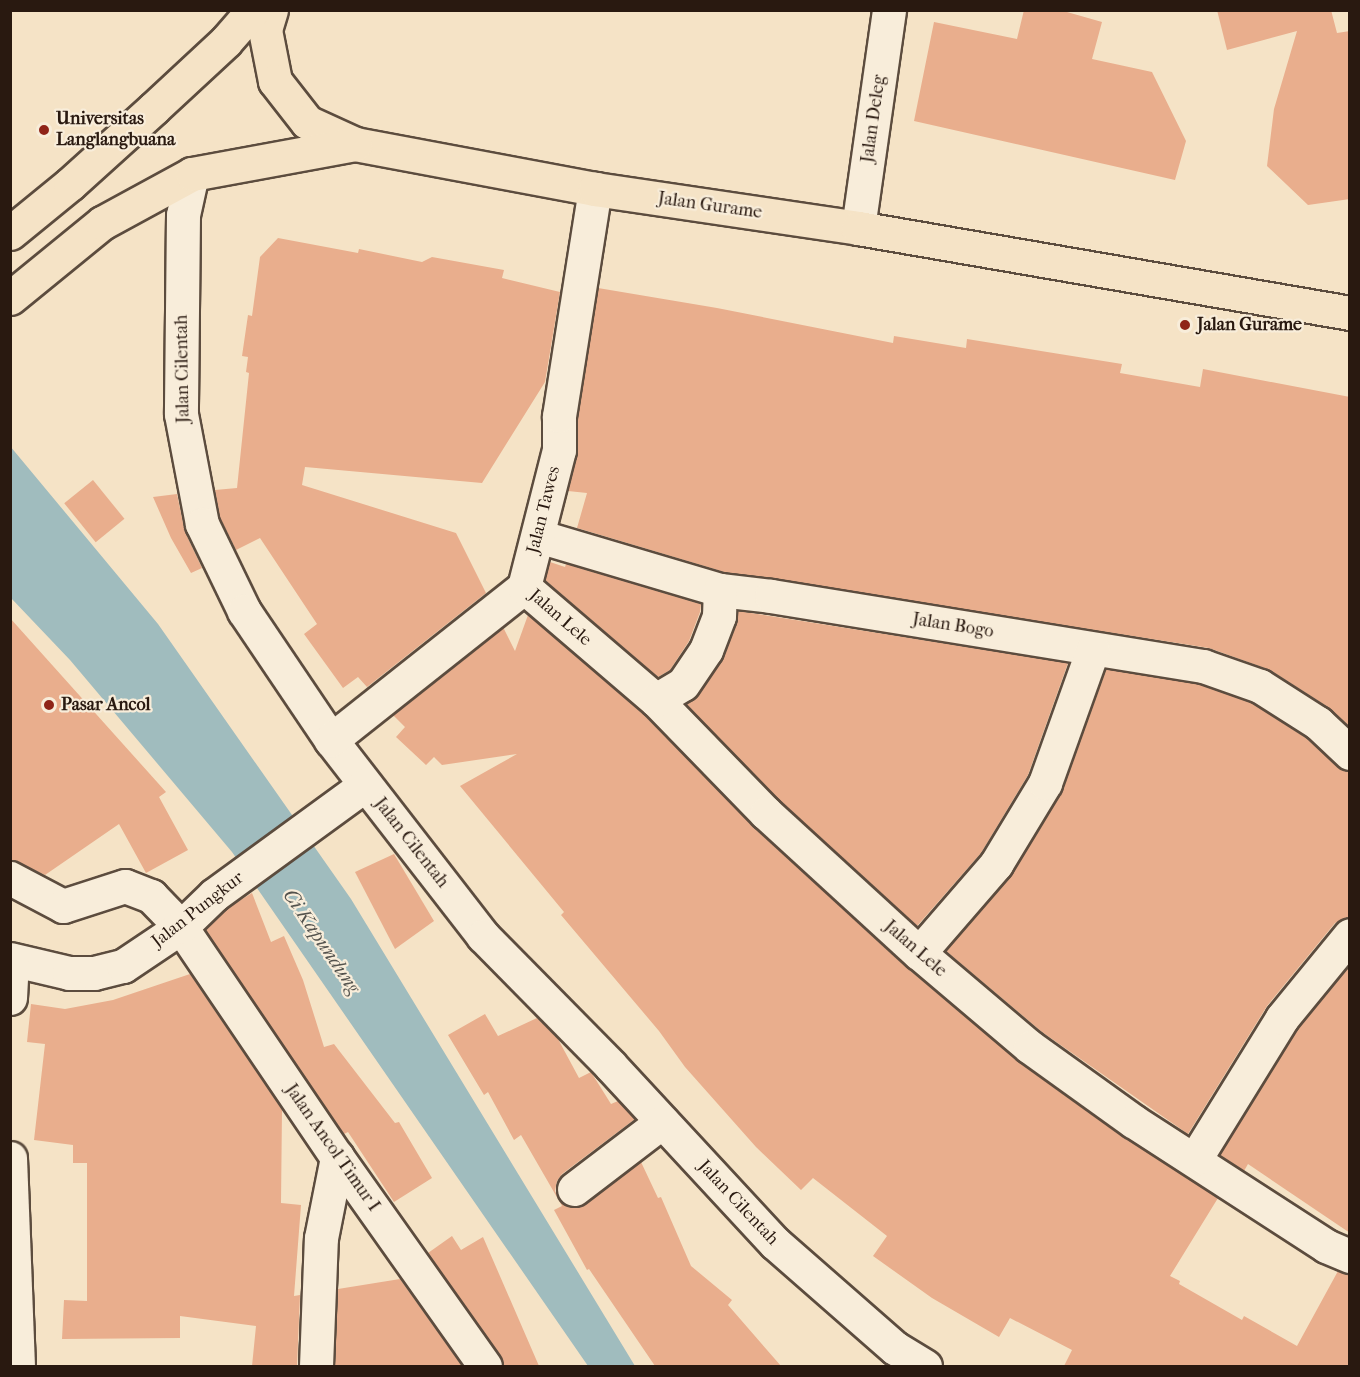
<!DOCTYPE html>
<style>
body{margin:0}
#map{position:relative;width:1360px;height:1377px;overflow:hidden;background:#f5e3c6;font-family:"IM FELL French Canon",serif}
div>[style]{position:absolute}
.water>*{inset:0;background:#a0bcbe}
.building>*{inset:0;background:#e9ae8d;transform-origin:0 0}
.roads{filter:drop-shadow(2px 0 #5c4c3e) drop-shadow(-2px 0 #5c4c3e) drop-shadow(0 2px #5c4c3e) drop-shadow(0 -2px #5c4c3e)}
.minor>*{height:33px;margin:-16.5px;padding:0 16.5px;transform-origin:16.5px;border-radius:16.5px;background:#f8edda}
.major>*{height:33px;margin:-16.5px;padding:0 16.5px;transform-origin:16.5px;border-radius:16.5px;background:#f5e3c6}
.dots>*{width:16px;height:16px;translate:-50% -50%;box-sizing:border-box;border:3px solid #f8edda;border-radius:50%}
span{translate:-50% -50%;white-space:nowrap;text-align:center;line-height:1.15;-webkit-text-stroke:4.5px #f8edda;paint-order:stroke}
.street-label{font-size:18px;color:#291910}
.poi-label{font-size:18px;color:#291910;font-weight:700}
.left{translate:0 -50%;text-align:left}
.water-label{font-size:20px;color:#53524d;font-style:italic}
.frame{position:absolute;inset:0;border:12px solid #291910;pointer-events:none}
</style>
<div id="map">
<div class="water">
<div style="clip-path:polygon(10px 446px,158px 624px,351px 899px,635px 1366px,588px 1366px,232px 852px,70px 660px,11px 598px)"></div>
</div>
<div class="building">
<div style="clip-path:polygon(1024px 10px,1060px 10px,1102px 22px,1092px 59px,1152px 72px,1186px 141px,1175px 180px,914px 121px,934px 22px,1017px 39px)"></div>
<div style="clip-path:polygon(1217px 10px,1331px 10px,1337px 33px,1350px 31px,1350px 199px,1308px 205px,1267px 166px,1274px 109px,1297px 31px,1227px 50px)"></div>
<div style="clip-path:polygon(278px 238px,358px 253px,359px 249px,422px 262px,432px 257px,504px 270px,502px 278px,560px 292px,545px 382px,482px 483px,305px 467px,302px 485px,456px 533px,486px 593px,367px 687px,358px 677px,343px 688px,304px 634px,317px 624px,260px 538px,236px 550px,220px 518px,215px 490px,237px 488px,249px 373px,246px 372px,248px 357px,242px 356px,248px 315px,252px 316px,260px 257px)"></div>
<div style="clip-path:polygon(598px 288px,717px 308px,893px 343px,894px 336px,966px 348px,967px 339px,1122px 364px,1120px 373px,1200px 387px,1203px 369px,1350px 397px,1350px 727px,1328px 707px,1270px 670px,1209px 648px,724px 572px,577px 528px,587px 493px,568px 491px,577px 454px,578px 417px)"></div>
<div style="left:93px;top:480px;width:50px;height:37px;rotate:51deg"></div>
<div style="clip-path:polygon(177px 494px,185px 532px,202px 568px,191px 573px,171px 538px,153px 497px)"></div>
<div style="clip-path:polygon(550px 562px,565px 567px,566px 564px,701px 604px,700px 612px,689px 641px,670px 670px,658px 677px,545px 580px)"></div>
<div style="clip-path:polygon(738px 611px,1068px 663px,1028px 775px,981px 853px,917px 926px,779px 800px,686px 704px,699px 694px,722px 660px,737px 623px)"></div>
<div style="clip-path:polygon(528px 615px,643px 714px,753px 826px,906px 967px,1018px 1061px,1122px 1136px,1218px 1198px,1170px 1276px,1180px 1281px,1179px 1284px,1242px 1320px,1244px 1316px,1297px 1346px,1338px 1271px,1350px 1274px,1350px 1366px,1064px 1366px,1072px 1350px,1010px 1318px,999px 1337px,932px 1298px,873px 1256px,887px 1236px,813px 1178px,801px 1190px,756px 1147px,685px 1067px,659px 1031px,561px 915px,564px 912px,460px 786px,517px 754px,442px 765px,434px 757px,426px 765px,396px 737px,405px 727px,393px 715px,503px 627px,515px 651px)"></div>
<div style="clip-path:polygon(10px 618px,166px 792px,159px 797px,188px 850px,146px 873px,119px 824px,45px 875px,10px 859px)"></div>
<div style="clip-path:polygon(1106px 669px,1198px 684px,1252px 703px,1306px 738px,1338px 767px,1350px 771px,1350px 917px,1335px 923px,1267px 1006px,1188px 1134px,1042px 1032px,946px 951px,1012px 874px,1061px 793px)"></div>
<div style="clip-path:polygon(394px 854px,434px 921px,395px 949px,355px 872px)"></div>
<div style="clip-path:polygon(252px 893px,271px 942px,284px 936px,303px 980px,324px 1047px,334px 1044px,395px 1123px,399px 1122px,432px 1178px,394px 1202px,348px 1132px,344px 1134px,205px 930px,226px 909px)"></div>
<div style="clip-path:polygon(1350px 965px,1350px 1233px,1248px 1164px,1244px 1171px,1220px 1155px,1297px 1029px)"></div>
<div style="clip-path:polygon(190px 974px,282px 1110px,281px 1203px,301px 1205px,294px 1296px,300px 1295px,297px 1366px,252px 1366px,256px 1326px,180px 1316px,180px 1338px,62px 1339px,64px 1300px,87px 1301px,87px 1163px,73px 1163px,73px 1145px,34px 1140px,45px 1044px,27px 1042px,31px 1004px,65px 1009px,113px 1000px)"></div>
<div style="clip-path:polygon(485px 1014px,498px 1036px,537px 1018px,558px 1039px,579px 1078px,591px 1072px,611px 1104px,618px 1101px,635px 1119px,562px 1174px,557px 1181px,555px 1191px,560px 1201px,567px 1206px,577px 1207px,585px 1204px,641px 1162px,658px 1198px,661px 1197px,691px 1266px,732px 1300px,728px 1305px,781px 1366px,655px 1366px,589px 1269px,587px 1270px,554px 1210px,562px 1206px,521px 1135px,514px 1140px,488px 1092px,484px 1095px,448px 1035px)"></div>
<div style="clip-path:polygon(452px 1236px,461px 1250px,483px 1237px,539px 1366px,503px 1366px,500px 1355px,428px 1253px)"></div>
<div style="clip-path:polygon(400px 1279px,462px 1366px,335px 1366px,338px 1289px)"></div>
</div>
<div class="roads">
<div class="minor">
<div style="left:192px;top:174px;width:42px;rotate:102.4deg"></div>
<div style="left:183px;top:215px;width:199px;rotate:90.6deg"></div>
<div style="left:181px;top:414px;width:112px;rotate:79.2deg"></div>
<div style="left:202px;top:524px;width:97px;rotate:64.2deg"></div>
<div style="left:244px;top:611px;width:156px;rotate:56deg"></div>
<div style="left:331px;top:740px;width:248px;rotate:52.2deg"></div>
<div style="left:483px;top:936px;width:181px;rotate:45.4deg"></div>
<div style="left:610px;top:1065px;width:243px;rotate:47.2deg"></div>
<div style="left:775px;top:1243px;width:159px;rotate:41.2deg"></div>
<div style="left:895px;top:1348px;width:35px;rotate:31deg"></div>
<div style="left:858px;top:228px;width:220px;rotate:-81.9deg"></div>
<div style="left:538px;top:536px;width:190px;rotate:16.5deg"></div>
<div style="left:720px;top:590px;width:51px;rotate:6.7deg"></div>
<div style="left:771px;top:596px;width:438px;rotate:9.2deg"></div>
<div style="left:1203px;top:666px;width:60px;rotate:19.3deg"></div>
<div style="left:1260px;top:686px;width:69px;rotate:32.5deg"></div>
<div style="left:1318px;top:723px;width:44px;rotate:43.2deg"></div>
<div style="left:524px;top:587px;width:174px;rotate:40.6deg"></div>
<div style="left:656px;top:700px;width:158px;rotate:45.8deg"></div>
<div style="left:766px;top:813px;width:207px;rotate:42.5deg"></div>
<div style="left:919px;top:953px;width:145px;rotate:40.3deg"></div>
<div style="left:1030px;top:1047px;width:127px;rotate:35.7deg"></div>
<div style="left:1133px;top:1121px;width:230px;rotate:32.9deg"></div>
<div style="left:1326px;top:1246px;width:26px;rotate:23deg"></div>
<div style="left:656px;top:700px;width:31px;rotate:-31deg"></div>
<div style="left:683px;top:684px;width:41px;rotate:-55.9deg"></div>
<div style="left:706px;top:650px;width:36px;rotate:-69deg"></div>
<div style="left:719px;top:616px;width:26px;rotate:-88deg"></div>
<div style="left:331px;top:740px;width:246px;rotate:-38.4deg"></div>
<div style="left:524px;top:587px;width:141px;rotate:-75.7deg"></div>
<div style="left:559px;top:450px;width:34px;rotate:-90deg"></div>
<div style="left:559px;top:416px;width:230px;rotate:-81deg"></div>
<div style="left:10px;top:878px;width:60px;rotate:27.8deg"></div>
<div style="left:63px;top:906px;width:65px;rotate:-17.9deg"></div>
<div style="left:125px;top:886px;width:28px;rotate:21deg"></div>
<div style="left:151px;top:896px;width:43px;rotate:45.9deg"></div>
<div style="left:181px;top:927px;width:278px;rotate:55.9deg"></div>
<div style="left:337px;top:1157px;width:256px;rotate:54.7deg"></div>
<div style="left:919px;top:953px;width:118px;rotate:-49.1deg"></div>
<div style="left:996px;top:864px;width:95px;rotate:-58.8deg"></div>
<div style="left:1045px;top:783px;width:142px;rotate:-70.3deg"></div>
<div style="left:10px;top:959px;width:61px;rotate:13.3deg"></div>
<div style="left:69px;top:973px;width:25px"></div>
<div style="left:94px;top:973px;width:30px;rotate:-14deg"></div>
<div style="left:123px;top:966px;width:70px;rotate:-33.9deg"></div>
<div style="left:181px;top:927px;width:46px;rotate:-44.1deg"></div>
<div style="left:214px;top:895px;width:187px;rotate:-36.1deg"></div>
<div style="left:10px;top:998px;width:38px;rotate:-87deg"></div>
<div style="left:10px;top:1158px;width:208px;rotate:87.8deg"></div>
<div style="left:1195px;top:1159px;width:166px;rotate:-58.3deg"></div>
<div style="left:1282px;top:1018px;width:107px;rotate:-50.7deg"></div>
<div style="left:574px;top:1189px;width:111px;rotate:-37.3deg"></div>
<div style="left:316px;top:1366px;width:128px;rotate:-87.8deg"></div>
<div style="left:321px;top:1238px;width:83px;rotate:-78.8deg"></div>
</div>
<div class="major">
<div style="left:271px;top:10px;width:21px;rotate:107deg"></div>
<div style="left:265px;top:30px;width:52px;rotate:78.9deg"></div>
<div style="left:275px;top:81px;width:52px;rotate:52deg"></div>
<div style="left:307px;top:122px;width:53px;rotate:24.6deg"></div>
<div style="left:355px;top:144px;width:244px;rotate:10.6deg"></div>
<div style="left:595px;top:189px;width:266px;rotate:8.4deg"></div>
<div style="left:858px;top:228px;width:499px;rotate:9.8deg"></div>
<div style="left:10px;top:233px;width:77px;rotate:-39.2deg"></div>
<div style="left:70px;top:184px;width:113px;rotate:-42.1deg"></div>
<div style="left:154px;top:108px;width:98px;rotate:-42.9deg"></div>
<div style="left:226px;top:41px;width:41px;rotate:-48.9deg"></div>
<div style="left:10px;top:298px;width:119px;rotate:-39.2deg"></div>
<div style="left:102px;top:223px;width:102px;rotate:-28.6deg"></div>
<div style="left:192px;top:174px;width:166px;rotate:-10.4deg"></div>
</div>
</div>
<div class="dots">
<div style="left:44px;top:130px;background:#8f2418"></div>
<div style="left:1185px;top:325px;background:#8f2418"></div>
<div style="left:49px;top:705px;background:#8f2418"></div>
</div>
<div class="street-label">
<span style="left:874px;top:119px;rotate:-82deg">Jalan Deleg</span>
<span style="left:710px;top:206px;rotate:8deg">Jalan Gurame</span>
<span style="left:183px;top:369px;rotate:-91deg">Jalan Cilentah</span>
<span style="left:544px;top:510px;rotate:-76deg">Jalan Tawes</span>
<span style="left:560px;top:618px;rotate:41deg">Jalan Lele</span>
<span style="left:953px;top:626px;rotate:9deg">Jalan Bogo</span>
<span style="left:411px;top:843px;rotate:52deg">Jalan Cilentah</span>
<span style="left:198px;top:910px;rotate:-38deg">Jalan Pungkur</span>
<span style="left:915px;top:949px;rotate:41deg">Jalan Lele</span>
<span style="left:332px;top:1148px;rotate:55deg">Jalan Ancol Timur I</span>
<span style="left:738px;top:1203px;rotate:47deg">Jalan Cilentah</span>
</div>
<div class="poi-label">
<span class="left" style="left:56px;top:130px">Universitas<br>Langlangbuana</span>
<span class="left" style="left:1197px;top:325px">Jalan Gurame</span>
<span class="left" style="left:61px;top:705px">Pasar Ancol</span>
</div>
<div class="water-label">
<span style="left:322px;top:941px;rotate:56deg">Ci Kapundung</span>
</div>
<div class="frame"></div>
</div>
